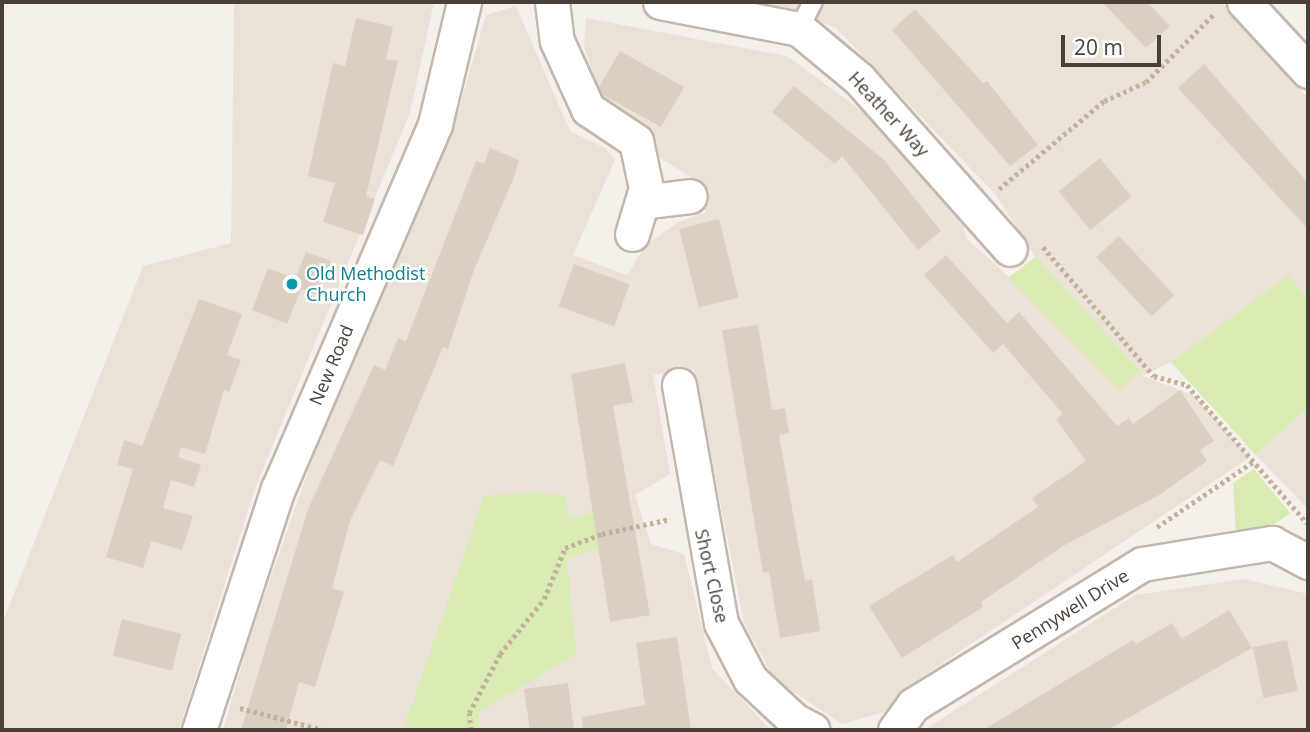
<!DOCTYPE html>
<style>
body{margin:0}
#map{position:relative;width:1310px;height:732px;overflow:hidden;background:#f5f1ea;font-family:"Open Sans",sans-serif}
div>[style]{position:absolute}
.residential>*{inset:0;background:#eae2d8}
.green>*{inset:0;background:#d8ebb2}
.building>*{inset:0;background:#dbcec2;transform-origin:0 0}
.path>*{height:4.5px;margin-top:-2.25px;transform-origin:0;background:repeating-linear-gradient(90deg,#c4b19d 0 3.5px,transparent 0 7px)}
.roads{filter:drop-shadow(2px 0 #c2b7ac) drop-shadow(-2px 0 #c2b7ac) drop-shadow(0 2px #c2b7ac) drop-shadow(0 -2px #c2b7ac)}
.service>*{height:18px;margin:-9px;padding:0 9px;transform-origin:9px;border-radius:9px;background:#fff}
.minor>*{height:33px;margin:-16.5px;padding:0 16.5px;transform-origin:16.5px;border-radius:16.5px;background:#fff}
.dots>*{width:19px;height:19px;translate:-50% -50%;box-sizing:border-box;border:4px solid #fff;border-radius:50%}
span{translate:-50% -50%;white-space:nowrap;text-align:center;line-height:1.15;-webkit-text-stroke:5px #fff;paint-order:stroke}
.street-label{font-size:18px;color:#4a4038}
.culture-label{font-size:18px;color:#0d838f}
.left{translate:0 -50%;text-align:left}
.frame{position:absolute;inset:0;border:4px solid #4a4038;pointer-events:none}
.scale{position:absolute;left:1061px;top:35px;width:100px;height:32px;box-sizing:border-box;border:4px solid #4a4038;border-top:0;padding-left:9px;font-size:21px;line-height:24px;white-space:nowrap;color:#4a4038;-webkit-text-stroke:5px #fff;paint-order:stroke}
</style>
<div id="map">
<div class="residential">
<div style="clip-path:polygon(234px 2px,434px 2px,410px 113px,255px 488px,179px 730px,2px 730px,2px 624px,143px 266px,231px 243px)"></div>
<div style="clip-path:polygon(745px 2px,1221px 2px,1308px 98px,1308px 299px,1288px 276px,1171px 362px,1142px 376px,1194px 395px,1250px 457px,910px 685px,884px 712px,842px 724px,774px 679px,744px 623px,694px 369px,653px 375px,670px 474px,635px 495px,651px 544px,684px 554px,712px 668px,771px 730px,223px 730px,251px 633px,314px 455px,456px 119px,486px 15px,516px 6px,570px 131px,605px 148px,615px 160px,573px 255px,627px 275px,646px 245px,677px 223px,706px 212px,699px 182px,655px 155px,601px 97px,584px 47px,586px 18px,787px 56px,874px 120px,961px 220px,967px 239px,1009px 277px,1035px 257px,996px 195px,835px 27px)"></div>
<div style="clip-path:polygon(1308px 408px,1308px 509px,1256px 455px)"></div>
<div style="clip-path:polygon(1244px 579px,1308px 594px,1308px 730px,924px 730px,1135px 595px)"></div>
</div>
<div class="green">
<div style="clip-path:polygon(1036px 257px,1140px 371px,1119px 390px,1009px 278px)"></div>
<div style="clip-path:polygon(1288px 275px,1308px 299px,1308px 408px,1256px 455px,1171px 362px)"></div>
<div style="clip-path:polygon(1254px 469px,1290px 513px,1263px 533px,1236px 535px,1233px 483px)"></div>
<div style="clip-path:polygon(536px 492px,565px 496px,570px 518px,593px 513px,599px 549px,567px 558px,576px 654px,479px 712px,479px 730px,403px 730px,484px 496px)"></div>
</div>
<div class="building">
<div style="clip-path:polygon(1102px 2px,1147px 2px,1170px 26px,1146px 48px)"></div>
<div style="clip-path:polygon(915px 9px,983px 83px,987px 81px,1038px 145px,1010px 166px,892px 30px)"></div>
<div style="clip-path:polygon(356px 18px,393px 27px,386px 59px,398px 61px,366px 196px,375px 199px,363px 235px,323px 222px,335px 183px,308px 176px,333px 63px,345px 66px)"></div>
<div style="clip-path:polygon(620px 51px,684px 87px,661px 127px,603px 95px,599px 87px)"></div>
<div style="clip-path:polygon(1204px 64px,1308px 183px,1308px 229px,1178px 88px)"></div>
<div style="clip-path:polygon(794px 86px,884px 160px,941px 231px,918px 250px,842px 156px,835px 164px,772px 112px)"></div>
<div style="clip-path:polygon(490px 148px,519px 160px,514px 177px,474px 270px,448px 349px,443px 347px,393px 466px,380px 460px,350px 521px,332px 588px,344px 592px,315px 687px,299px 682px,286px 730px,241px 730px,308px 509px,374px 365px,385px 370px,398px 338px,406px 341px,476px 161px,484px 164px)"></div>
<div style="left:1100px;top:158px;width:50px;height:53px;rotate:51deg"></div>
<div style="left:719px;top:219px;width:81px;height:41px;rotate:76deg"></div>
<div style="left:1119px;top:236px;width:81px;height:31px;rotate:47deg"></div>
<div style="clip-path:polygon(306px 252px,331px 261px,317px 295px,301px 289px,287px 324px,252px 310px,268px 268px,295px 279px)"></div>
<div style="clip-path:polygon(946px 255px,1007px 323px,1019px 312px,1117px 426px,1129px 418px,1133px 424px,1180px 390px,1214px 441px,1200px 450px,1207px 461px,1159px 495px,1063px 546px,981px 602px,983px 607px,902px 658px,869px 606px,953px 555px,957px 562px,1038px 507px,1032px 498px,1086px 461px,1056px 419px,1063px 414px,1003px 344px,993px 353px,924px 275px)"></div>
<div style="left:574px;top:264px;width:59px;height:45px;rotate:20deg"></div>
<div style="clip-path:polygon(199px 299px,242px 314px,227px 355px,241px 360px,229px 392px,224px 390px,205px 454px,181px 447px,178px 457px,201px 465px,194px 487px,171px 480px,163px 508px,193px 516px,182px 550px,151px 541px,143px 568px,106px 557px,133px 469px,117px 465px,124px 440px,142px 446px)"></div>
<div style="clip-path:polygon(758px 325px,772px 410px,785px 408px,789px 433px,779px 435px,805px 581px,812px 580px,820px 631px,780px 638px,769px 572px,763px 573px,722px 330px)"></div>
<div style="clip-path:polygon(625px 363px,633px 402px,613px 406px,650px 615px,610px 622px,571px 374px)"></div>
<div style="clip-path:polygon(1229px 610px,1252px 648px,1107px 730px,983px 730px,1133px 640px,1136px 644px,1172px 623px,1182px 639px)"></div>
<div style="left:122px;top:619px;width:61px;height:38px;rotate:14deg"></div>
<div style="clip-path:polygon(677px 637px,691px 730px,583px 730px,582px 717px,645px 705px,636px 643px)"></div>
<div style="left:1287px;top:640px;width:52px;height:35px;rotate:78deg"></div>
<div style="clip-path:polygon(568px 683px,574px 730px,530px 730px,524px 689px)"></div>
</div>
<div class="path">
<div style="left:999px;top:189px;width:137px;rotate:-40deg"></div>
<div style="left:1104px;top:101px;width:46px;rotate:-24.3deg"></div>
<div style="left:1146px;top:82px;width:95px;rotate:-45deg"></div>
<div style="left:1043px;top:247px;width:170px;rotate:49.3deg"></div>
<div style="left:1154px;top:376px;width:34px;rotate:15deg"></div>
<div style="left:1187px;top:385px;width:183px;rotate:49deg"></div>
<div style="left:1157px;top:527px;width:117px;rotate:-34.2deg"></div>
<div style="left:240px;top:708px;width:86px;rotate:14.8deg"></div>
<div style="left:471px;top:730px;width:17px;rotate:-97deg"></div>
<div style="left:469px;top:713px;width:67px;rotate:-62.3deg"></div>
<div style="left:500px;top:654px;width:70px;rotate:-51.3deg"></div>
<div style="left:544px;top:599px;width:55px;rotate:-67.6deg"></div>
<div style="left:565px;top:548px;width:40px;rotate:-21deg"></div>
<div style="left:602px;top:534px;width:70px;rotate:-12.4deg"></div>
</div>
<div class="roads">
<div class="service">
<div style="left:799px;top:29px;width:30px;rotate:-63deg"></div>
</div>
<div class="minor">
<div style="left:552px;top:2px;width:39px;rotate:83deg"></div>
<div style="left:557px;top:41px;width:75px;rotate:65.5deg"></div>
<div style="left:588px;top:109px;width:58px;rotate:33.7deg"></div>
<div style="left:636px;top:141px;width:48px;rotate:78deg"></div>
<div style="left:646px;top:188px;width:48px;rotate:106.9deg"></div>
<div style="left:660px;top:2px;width:142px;rotate:11deg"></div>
<div style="left:799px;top:29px;width:78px;rotate:39.8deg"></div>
<div style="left:859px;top:79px;width:227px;rotate:48.4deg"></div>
<div style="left:1244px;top:2px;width:94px;rotate:47.2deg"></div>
<div style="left:642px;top:202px;width:48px;rotate:-7.1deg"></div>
<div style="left:679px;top:385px;width:242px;rotate:80deg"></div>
<div style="left:721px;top:623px;width:63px;rotate:62.6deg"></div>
<div style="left:750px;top:679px;width:60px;rotate:43deg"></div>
<div style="left:794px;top:720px;width:21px;rotate:28deg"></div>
<div style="left:199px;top:730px;width:254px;rotate:-71.9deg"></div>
<div style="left:278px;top:489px;width:397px;rotate:-66.7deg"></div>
<div style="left:435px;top:124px;width:125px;rotate:-76.6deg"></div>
<div style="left:895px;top:730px;width:31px;rotate:-54deg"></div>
<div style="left:913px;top:705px;width:269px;rotate:-31.6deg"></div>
<div style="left:1142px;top:564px;width:132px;rotate:-9.2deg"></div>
<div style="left:1272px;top:543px;width:41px;rotate:27.8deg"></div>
</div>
</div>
<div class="dots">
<div style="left:292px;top:284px;background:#0f9aa8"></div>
</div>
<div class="street-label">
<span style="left:889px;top:114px;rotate:47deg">Heather Way</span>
<span style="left:331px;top:365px;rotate:-67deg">New Road</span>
<span style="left:712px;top:576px;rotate:77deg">Short Close</span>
<span style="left:1070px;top:609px;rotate:-32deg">Pennywell Drive</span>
</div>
<div class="culture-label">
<span class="left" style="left:306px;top:284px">Old Methodist<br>Church</span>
</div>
<div class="frame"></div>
<div class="scale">20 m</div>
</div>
